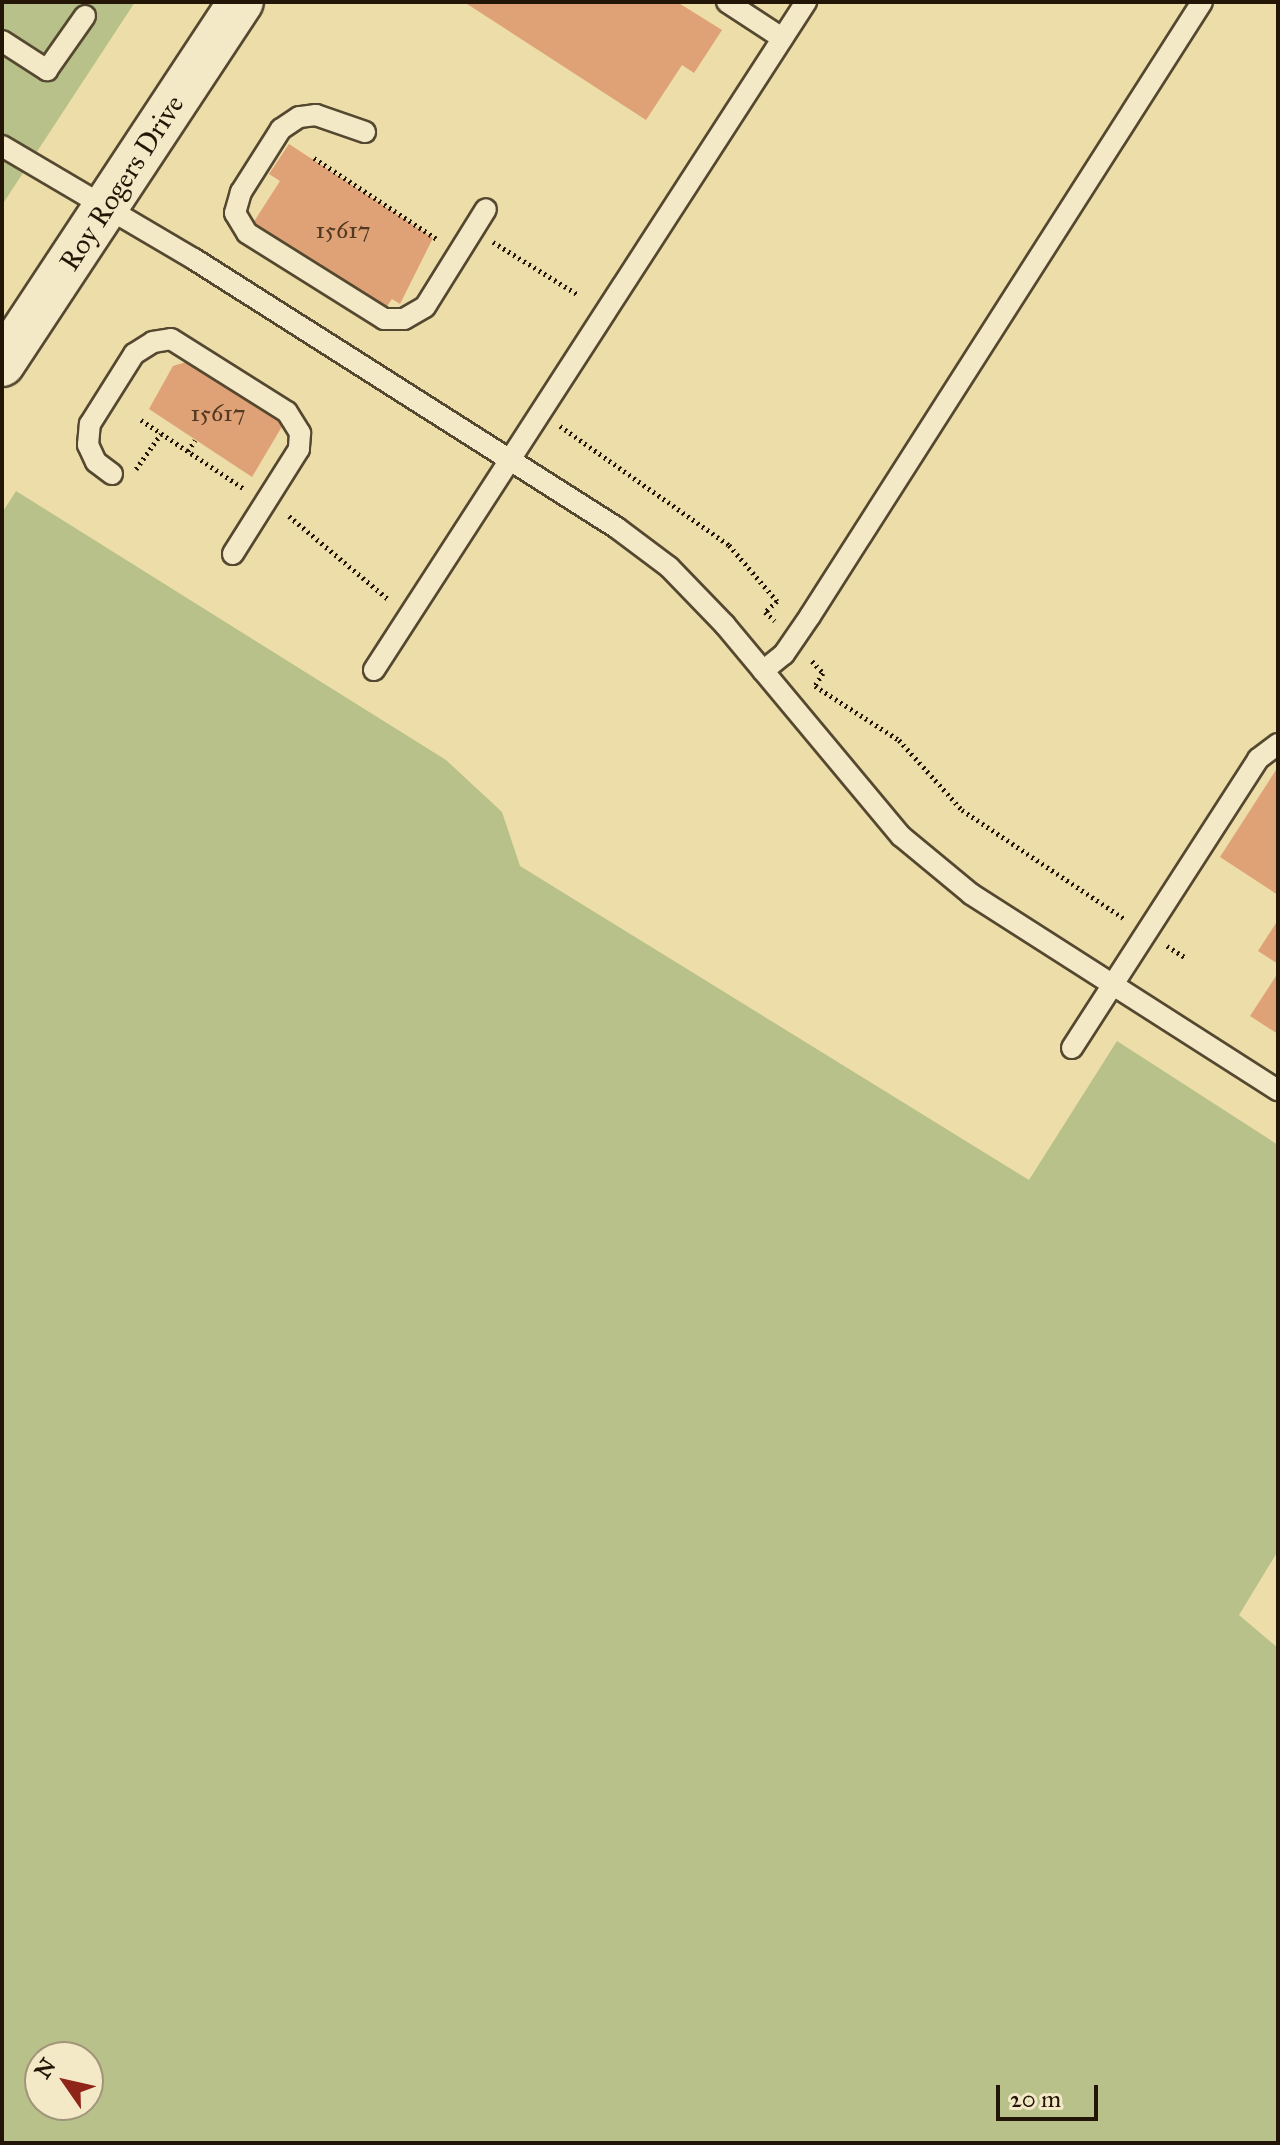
<!DOCTYPE html>
<style>
body{margin:0}
#map{position:relative;width:1280px;height:2145px;overflow:hidden;background:#ecdda9;font-family:"IM FELL Great Primer",serif}
div>[style]{position:absolute}
.green>*{inset:0;background:#b7c189}
.building>*{inset:0;background:#dfa276}
.path>*{height:5px;margin-top:-2.5px;transform-origin:0;background:repeating-linear-gradient(90deg,#231607 0 2px,transparent 0 6px)}
.roads{filter:drop-shadow(2px 0 #554830) drop-shadow(-2px 0 #554830) drop-shadow(0 2px #554830) drop-shadow(0 -2px #554830)}
.service>*{height:20px;margin:-10px;padding:0 10px;transform-origin:10px;border-radius:10px;background:#f3e9c7}
.secondary>*{height:44px;margin:-22px;padding:0 22px;transform-origin:22px;border-radius:22px;background:#f3e9c7}
span{translate:-50% -50%;white-space:nowrap;text-align:center;line-height:1.15;-webkit-text-stroke:6px #f3e9c7;paint-order:stroke}
.number-label{font-size:24px;color:#523923}
.number-label span{-webkit-text-stroke-width:0}
.street-label{font-size:28px;color:#231607}
.frame{position:absolute;inset:0;border:4px solid #231607;pointer-events:none}
.north{position:absolute;left:24px;top:2041px;width:80px;height:80px;box-sizing:border-box;background:#f3e9c7;border:2px solid #a0957a;border-radius:50%;rotate:304deg;font-size:22px;font-weight:700;line-height:32px;text-align:center;color:#231607}
.north::after{content:'';display:block;margin:auto;width:28px;height:36px;background:#8f2418;clip-path:polygon(50% 0,100% 100%,50% 72%,0 100%)}
.scale{position:absolute;left:996px;top:2085px;width:102px;height:36px;box-sizing:border-box;border:4px solid #231607;border-top:0;padding-left:10px;font-size:24px;line-height:28px;white-space:nowrap;color:#231607;-webkit-text-stroke:6px #f3e9c7;paint-order:stroke}
</style>
<div id="map">
<div class="green">
<div style="clip-path:polygon(2px 2px,135px 2px,2px 205px)"></div>
<div style="clip-path:polygon(evenodd,16px 491px,446px 760px,502px 812px,520px 866px,1029px 1180px,1117px 1041px,1278px 1145px,1278px 1551px,1239px 1615px,1278px 1648px,1278px 2143px,2px 2143px,2px 513px,16px 491px,40px 2057px,88px 2057px,88px 2105px,40px 2105px,40px 2057px)"></div>
</div>
<div class="building">
<div style="clip-path:polygon(464px 2px,677px 2px,722px 30px,694px 73px,682px 65px,646px 120px)"></div>
<div style="clip-path:polygon(289px 144px,433px 238px,400px 304px,392px 299px,385px 309px,253px 223px,280px 181px,269px 174px)"></div>
<div style="clip-path:polygon(196px 359px,287px 418px,252px 477px,149px 409px,173px 366px)"></div>
<div style="clip-path:polygon(1276px 770px,1278px 771px,1278px 895px,1220px 857px)"></div>
<div style="clip-path:polygon(1278px 920px,1278px 964px,1258px 951px)"></div>
<div style="clip-path:polygon(1278px 973px,1278px 1034px,1250px 1016px)"></div>
</div>
<div class="path">
<div style="left:314px;top:158px;width:147px;rotate:33.4deg"></div>
<div style="left:493px;top:242px;width:99px;rotate:31.8deg"></div>
<div style="left:141px;top:420px;width:123px;rotate:33.7deg"></div>
<div style="left:560px;top:426px;width:207px;rotate:35.2deg"></div>
<div style="left:729px;top:545px;width:74px;rotate:49.4deg"></div>
<div style="left:777px;top:601px;width:16px;rotate:137deg"></div>
<div style="left:765px;top:612px;width:13px;rotate:42deg"></div>
<div style="left:188px;top:451px;width:13px;rotate:-58deg"></div>
<div style="left:136px;top:469px;width:43px;rotate:-54.5deg"></div>
<div style="left:289px;top:516px;width:131px;rotate:40deg"></div>
<div style="left:812px;top:661px;width:16px;rotate:47deg"></div>
<div style="left:823px;top:673px;width:15px;rotate:122deg"></div>
<div style="left:815px;top:686px;width:100px;rotate:32.7deg"></div>
<div style="left:899px;top:740px;width:94px;rotate:48deg"></div>
<div style="left:962px;top:810px;width:196px;rotate:33.8deg"></div>
<div style="left:1167px;top:946px;width:22px;rotate:32deg"></div>
</div>
<div class="roads">
<div class="service">
<div style="left:727px;top:2px;width:66px;rotate:33.2deg"></div>
<div style="left:2px;top:41px;width:54px;rotate:32.8deg"></div>
<div style="left:47px;top:70px;width:66px;rotate:-54.9deg"></div>
<div style="left:365px;top:132px;width:52px;rotate:-160.9deg"></div>
<div style="left:316px;top:115px;width:17px;rotate:173deg"></div>
<div style="left:299px;top:117px;width:22px;rotate:146deg"></div>
<div style="left:281px;top:129px;width:75px;rotate:122.4deg"></div>
<div style="left:241px;top:192px;width:22px;rotate:106deg"></div>
<div style="left:235px;top:213px;width:23px;rotate:59deg"></div>
<div style="left:247px;top:233px;width:162px;rotate:32.1deg"></div>
<div style="left:384px;top:319px;width:20px"></div>
<div style="left:404px;top:319px;width:24px;rotate:-30deg"></div>
<div style="left:425px;top:307px;width:115px;rotate:-58.1deg"></div>
<div style="left:2px;top:146px;width:223px;rotate:30.5deg"></div>
<div style="left:194px;top:259px;width:501px;rotate:32.45deg"></div>
<div style="left:617px;top:528px;width:65px;rotate:36.9deg"></div>
<div style="left:669px;top:567px;width:81px;rotate:46deg"></div>
<div style="left:725px;top:625px;width:275px;rotate:50.2deg"></div>
<div style="left:901px;top:836px;width:91px;rotate:39.6deg"></div>
<div style="left:971px;top:894px;width:364px;rotate:32.6deg"></div>
<div style="left:112px;top:474px;width:20px;rotate:-143deg"></div>
<div style="left:96px;top:462px;width:19px;rotate:-115deg"></div>
<div style="left:88px;top:445px;width:21px;rotate:-85deg"></div>
<div style="left:90px;top:424px;width:83px;rotate:-57.8deg"></div>
<div style="left:134px;top:354px;width:22px;rotate:-32deg"></div>
<div style="left:153px;top:342px;width:18px;rotate:-9deg"></div>
<div style="left:171px;top:339px;width:137px;rotate:32.2deg"></div>
<div style="left:287px;top:412px;width:25px;rotate:58deg"></div>
<div style="left:300px;top:433px;width:16px;rotate:94deg"></div>
<div style="left:299px;top:449px;width:124px;rotate:122.2deg"></div>
<div style="left:374px;top:670px;width:796px;rotate:-57.11deg"></div>
<div style="left:763px;top:671px;width:27px;rotate:-39deg"></div>
<div style="left:784px;top:654px;width:46px;rotate:-55.6deg"></div>
<div style="left:810px;top:616px;width:728px;rotate:-57.44deg"></div>
<div style="left:1072px;top:1048px;width:344px;rotate:-57.2deg"></div>
<div style="left:1258px;top:759px;width:25px;rotate:-37deg"></div>
</div>
<div class="secondary">
<div style="left:2px;top:364px;width:434px;rotate:-56.6deg"></div>
</div>
</div>
<div class="number-label">
<span style="left:343px;top:231px">15617</span>
<span style="left:218px;top:414px">15617</span>
</div>
<div class="street-label">
<span style="left:122px;top:183px;rotate:-57deg">Roy Rogers Drive</span>
</div>
<div class="frame"></div>
<div class="north">N</div>
<div class="scale">20 m</div>
</div>
